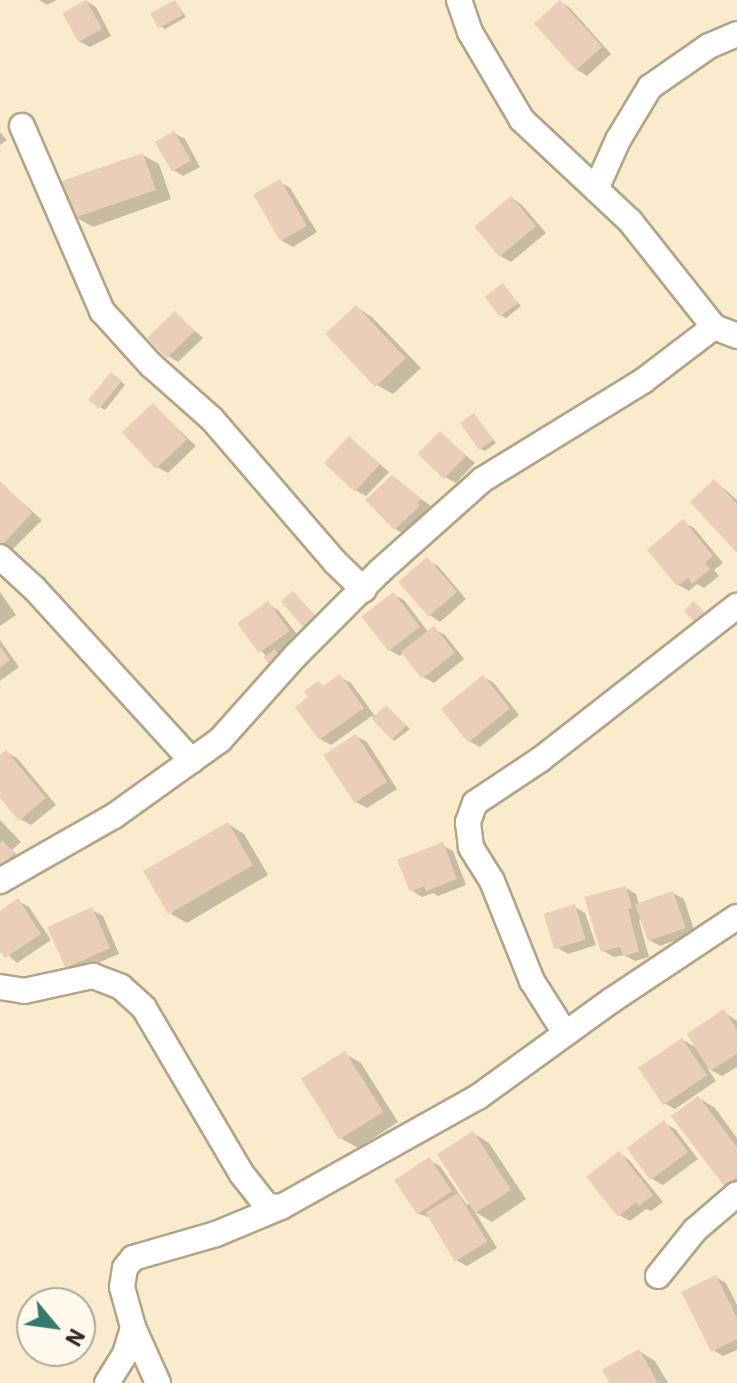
<!DOCTYPE html>
<style>
body{margin:0}
#map{position:relative;width:737px;height:1383px;overflow:hidden;background:#f9ebcc;font-family:"IBM Plex Sans",sans-serif}
div>[style]{position:absolute}
.shadow>*{inset:0;background:#0003}
.building>*{inset:0;background:#eaceb9;transform-origin:0 0}
.roads{filter:drop-shadow(2px 0 #b2a488) drop-shadow(-2px 0 #b2a488) drop-shadow(0 2px #b2a488) drop-shadow(0 -2px #b2a488)}
.street>*{height:24px;margin:-12px;padding:0 12px;transform-origin:12px;border-radius:12px;background:#fff}
span{translate:-50% -50%;white-space:nowrap;text-align:center;line-height:1.15;-webkit-text-stroke:8px #fff9ed;paint-order:stroke}
.north{position:absolute;left:16px;top:1287px;width:80px;height:80px;box-sizing:border-box;background:#fff9ed;border:2px solid #ada79c;border-radius:50%;rotate:119deg;font-size:22px;font-weight:700;line-height:32px;text-align:center;color:#332d22}
.north::after{content:'';display:block;margin:auto;width:28px;height:36px;background:#34796d;clip-path:polygon(50% 0,100% 100%,50% 72%,0 100%)}
</style>
<div id="map">
<div class="shadow">
<div style="clip-path:polygon(39px 0,57px 0,47px 5px)"></div>
<div style="clip-path:polygon(86px 1px,96px 7px,111px 36px,90px 47px,79px 41px)"></div>
<div style="clip-path:polygon(175px 1px,186px 17px,165px 29px,160px 26px)"></div>
<div style="clip-path:polygon(559px 1px,570px 8px,611px 54px,587px 76px,576px 69px)"></div>
<div style="clip-path:polygon(0 132px,7px 140px,0 145px)"></div>
<div style="clip-path:polygon(174px 133px,185px 139px,200px 167px,183px 176px,173px 170px)"></div>
<div style="clip-path:polygon(143px 155px,159px 164px,171px 199px,93px 227px,77px 218px)"></div>
<div style="clip-path:polygon(280px 182px,290px 188px,317px 232px,293px 247px,282px 241px)"></div>
<div style="clip-path:polygon(512px 198px,522px 205px,546px 233px,511px 262px,500px 256px)"></div>
<div style="clip-path:polygon(503px 286px,521px 306px,506px 318px,501px 315px)"></div>
<div style="clip-path:polygon(356px 307px,372px 317px,421px 368px,393px 394px,377px 385px)"></div>
<div style="clip-path:polygon(175px 314px,203px 338px,178px 362px,168px 356px)"></div>
<div style="clip-path:polygon(116px 377px,125px 385px,105px 410px,100px 407px)"></div>
<div style="clip-path:polygon(153px 405px,196px 446px,168px 473px,157px 467px)"></div>
<div style="clip-path:polygon(474px 415px,496px 443px,485px 451px,480px 449px)"></div>
<div style="clip-path:polygon(441px 434px,475px 463px,456px 483px,445px 477px)"></div>
<div style="clip-path:polygon(350px 438px,389px 472px,366px 496px,355px 490px)"></div>
<div style="clip-path:polygon(392px 478px,431px 506px,426px 510px,429px 513px,406px 535px,395px 529px)"></div>
<div style="clip-path:polygon(715px 481px,737px 500px,737px 550px)"></div>
<div style="clip-path:polygon(0 483px,42px 520px,13px 549px,0 541px)"></div>
<div style="clip-path:polygon(683px 522px,694px 528px,723px 563px,714px 570px,719px 576px,704px 588px,697px 584px,689px 591px,678px 585px)"></div>
<div style="clip-path:polygon(427px 560px,438px 566px,466px 599px,440px 622px,430px 615px)"></div>
<div style="clip-path:polygon(0 592px,16px 615px,0 626px)"></div>
<div style="clip-path:polygon(294px 593px,319px 620px,309px 628px,305px 625px)"></div>
<div style="clip-path:polygon(393px 594px,404px 600px,429px 633px,434px 629px,445px 635px,464px 659px,434px 683px,423px 677px,404px 652px,400px 656px,389px 650px)"></div>
<div style="clip-path:polygon(268px 604px,278px 610px,300px 638px,280px 653px,284px 660px,275px 667px,240px 625px)"></div>
<div style="clip-path:polygon(0 640px,19px 667px,0 681px)"></div>
<div style="clip-path:polygon(340px 677px,351px 683px,375px 716px,387px 707px,410px 729px,394px 741px,372px 716px,331px 745px,320px 739px,319px 683px,325px 687px)"></div>
<div style="clip-path:polygon(483px 677px,494px 683px,519px 715px,480px 747px,469px 741px)"></div>
<div style="clip-path:polygon(356px 736px,367px 742px,397px 789px,367px 808px,356px 802px)"></div>
<div style="clip-path:polygon(6px 752px,17px 758px,56px 805px,31px 825px,20px 819px,0 795px,0 757px)"></div>
<div style="clip-path:polygon(0 820px,21px 842px,12px 850px,18px 856px,0 873px)"></div>
<div style="clip-path:polygon(228px 824px,244px 834px,268px 875px,187px 923px,171px 914px)"></div>
<div style="clip-path:polygon(442px 845px,453px 851px,466px 885px,438px 896px,433px 893px,422px 897px,411px 890px)"></div>
<div style="clip-path:polygon(626px 888px,636px 894px,639px 905px,673px 893px,684px 899px,695px 933px,660px 946px,649px 940px,642px 919px,639px 920px,649px 957px,635px 961px,624px 955px,614px 957px,603px 951px)"></div>
<div style="clip-path:polygon(18px 901px,29px 907px,51px 940px,17px 963px,0 947px,0 913px)"></div>
<div style="clip-path:polygon(575px 907px,585px 913px,596px 945px,568px 954px,558px 948px)"></div>
<div style="clip-path:polygon(92px 910px,103px 916px,119px 954px,76px 972px,65px 966px)"></div>
<div style="clip-path:polygon(724px 1012px,737px 1021px,737px 1067px,722px 1076px,707px 1068px,716px 1081px,675px 1109px,664px 1103px,683px 1040px,699px 1049px)"></div>
<div style="clip-path:polygon(345px 1054px,361px 1063px,398px 1122px,358px 1148px,342px 1139px,304px 1080px)"></div>
<div style="clip-path:polygon(699px 1098px,715px 1108px,737px 1138px,737px 1192px,725px 1185px)"></div>
<div style="clip-path:polygon(664px 1123px,675px 1129px,698px 1159px,663px 1185px,652px 1179px)"></div>
<div style="clip-path:polygon(473px 1133px,489px 1143px,526px 1199px,492px 1222px,475px 1212px,497px 1248px,467px 1266px,456px 1260px,431px 1218px,419px 1214px,429px 1160px,440px 1166px,467px 1205px,470px 1203px)"></div>
<div style="clip-path:polygon(619px 1153px,629px 1160px,663px 1202px,651px 1211px,646px 1209px,630px 1221px,619px 1215px)"></div>
<div style="clip-path:polygon(716px 1277px,726px 1283px,737px 1305px,737px 1350px,723px 1356px,713px 1350px)"></div>
<div style="clip-path:polygon(639px 1351px,655px 1361px,668px 1383px,612px 1383px)"></div>
</div>
<div class="building">
<div style="left:86px;top:0;width:33px;height:27px;rotate:61deg"></div>
<div style="left:175px;top:0;width:17px;height:28px;rotate:62deg"></div>
<div style="left:560px;top:0;width:63px;height:35px;rotate:48deg"></div>
<div style="left:174px;top:131px;width:34px;height:22px;rotate:60deg"></div>
<div style="left:143px;top:153px;width:39px;height:86px;rotate:71deg"></div>
<div style="left:280px;top:179px;width:54px;height:31px;rotate:60deg"></div>
<div style="left:511px;top:196px;width:39px;height:48px;rotate:50deg"></div>
<div style="left:503px;top:283px;width:25px;height:23px;rotate:53deg"></div>
<div style="left:356px;top:305px;width:73px;height:42px;rotate:47deg"></div>
<div style="left:175px;top:311px;width:28px;height:39px;rotate:46deg"></div>
<div style="left:111px;top:372px;width:14px;height:36px;rotate:39deg"></div>
<div style="left:153px;top:403px;width:50px;height:43px;rotate:47deg"></div>
<div style="left:474px;top:413px;width:33px;height:17px;rotate:55deg"></div>
<div style="left:440px;top:431px;width:36px;height:32px;rotate:44deg"></div>
<div style="left:349px;top:436px;width:42px;height:37px;rotate:43deg"></div>
<div style="clip-path:polygon(392px 475px,422px 499px,417px 503px,420px 506px,394px 530px,365px 500px)"></div>
<div style="clip-path:polygon(714px 479px,737px 504px,737px 553px,690px 502px)"></div>
<div style="clip-path:polygon(0 481px,32px 513px,2px 545px,0 543px)"></div>
<div style="clip-path:polygon(683px 519px,713px 556px,705px 563px,710px 569px,692px 584px,688px 578px,677px 586px,647px 550px)"></div>
<div style="left:427px;top:557px;width:46px;height:38px;rotate:49deg"></div>
<div style="left:293px;top:591px;width:35px;height:16px;rotate:49deg"></div>
<div style="left:393px;top:592px;width:44px;height:40px;rotate:52deg"></div>
<div style="left:268px;top:601px;width:37px;height:38px;rotate:54deg"></div>
<div style="left:694px;top:601px;width:18px;height:14px;rotate:47deg"></div>
<div style="left:434px;top:626px;width:34px;height:42px;rotate:52deg"></div>
<div style="clip-path:polygon(0 646px,10px 660px,0 668px)"></div>
<div style="left:275px;top:649px;width:10px;height:14px;rotate:53deg"></div>
<div style="clip-path:polygon(340px 674px,364px 708px,319px 740px,295px 707px,308px 697px,304px 691px,319px 681px,323px 686px)"></div>
<div style="left:483px;top:675px;width:43px;height:54px;rotate:51deg"></div>
<div style="left:386px;top:705px;width:29px;height:20px;rotate:46deg"></div>
<div style="left:356px;top:734px;width:57px;height:39px;rotate:57deg"></div>
<div style="clip-path:polygon(6px 750px,46px 798px,19px 821px,0 798px,0 755px)"></div>
<div style="left:228px;top:822px;width:50px;height:98px;rotate:60deg"></div>
<div style="clip-path:polygon(2px 840px,15px 853px,0 867px,0 843px)"></div>
<div style="clip-path:polygon(443px 842px,457px 879px,426px 891px,424px 886px,410px 892px,397px 860px)"></div>
<div style="clip-path:polygon(626px 886px,632px 908px,628px 909px,639px 952px,623px 956px,620px 947px,601px 952px,584px 897px)"></div>
<div style="left:673px;top:891px;width:39px;height:40px;rotate:71deg"></div>
<div style="clip-path:polygon(18px 898px,41px 934px,5px 958px,0 951px,0 911px)"></div>
<div style="left:575px;top:904px;width:37px;height:33px;rotate:73deg"></div>
<div style="left:92px;top:907px;width:45px;height:49px;rotate:66deg"></div>
<div style="clip-path:polygon(724px 1009px,737px 1030px,737px 1054px,710px 1071px,687px 1034px)"></div>
<div style="left:682px;top:1038px;width:45px;height:53px;rotate:56deg"></div>
<div style="left:345px;top:1051px;width:72px;height:52px;rotate:58deg"></div>
<div style="clip-path:polygon(698px 1096px,737px 1147px,737px 1177px,724px 1186px,671px 1116px)"></div>
<div style="left:664px;top:1120px;width:40px;height:47px;rotate:53deg"></div>
<div style="left:473px;top:1131px;width:70px;height:43px;rotate:57deg"></div>
<div style="clip-path:polygon(619px 1151px,653px 1195px,639px 1206px,636px 1202px,618px 1217px,586px 1177px)"></div>
<div style="left:429px;top:1157px;width:41px;height:42px;rotate:56deg"></div>
<div style="left:458px;top:1193px;width:57px;height:38px;rotate:59deg"></div>
<div style="clip-path:polygon(716px 1275px,737px 1318px,737px 1339px,711px 1352px,681px 1292px)"></div>
<div style="clip-path:polygon(639px 1349px,658px 1383px,610px 1383px,602px 1370px)"></div>
</div>
<div class="roads">
<div class="street">
<div style="left:459px;top:0;width:34px;rotate:71deg"></div>
<div style="left:470px;top:32px;width:102px;rotate:59.4deg"></div>
<div style="left:522px;top:120px;width:148px;rotate:43.1deg"></div>
<div style="left:630px;top:221px;width:135px;rotate:51.6deg"></div>
<div style="left:714px;top:327px;width:25px;rotate:21deg"></div>
<div style="left:22px;top:126px;width:202px;rotate:66.6deg"></div>
<div style="left:102px;top:311px;width:73px;rotate:47.8deg"></div>
<div style="left:151px;top:365px;width:81px;rotate:41.5deg"></div>
<div style="left:212px;top:419px;width:189px;rotate:49.3deg"></div>
<div style="left:335px;top:562px;width:40px;rotate:44deg"></div>
<div style="left:596px;top:189px;width:54px;rotate:-65.8deg"></div>
<div style="left:618px;top:140px;width:62px;rotate:-58.9deg"></div>
<div style="left:650px;top:87px;width:72px;rotate:-34.8deg"></div>
<div style="left:709px;top:46px;width:30px;rotate:-23deg"></div>
<div style="left:0;top:557px;width:46px;rotate:42.4deg"></div>
<div style="left:34px;top:588px;width:234px;rotate:47.6deg"></div>
<div style="left:0;top:881px;width:131px;rotate:-29.7deg"></div>
<div style="left:114px;top:816px;width:130px;rotate:-35.6deg"></div>
<div style="left:220px;top:740px;width:115px;rotate:-48.2deg"></div>
<div style="left:297px;top:654px;width:117px;rotate:-45deg"></div>
<div style="left:380px;top:571px;width:137px;rotate:-41.7deg"></div>
<div style="left:482px;top:480px;width:189px;rotate:-31.6deg"></div>
<div style="left:643px;top:381px;width:89px;rotate:-37.3deg"></div>
<div style="left:0;top:987px;width:24px;rotate:9deg"></div>
<div style="left:24px;top:991px;width:71px;rotate:-12.3deg"></div>
<div style="left:93px;top:976px;width:30px;rotate:21deg"></div>
<div style="left:121px;top:987px;width:31px;rotate:42deg"></div>
<div style="left:144px;top:1008px;width:191px;rotate:59.5deg"></div>
<div style="left:241px;top:1173px;width:42px;rotate:51.8deg"></div>
<div style="left:267px;top:1206px;width:14px;rotate:4deg"></div>
<div style="left:281px;top:1207px;width:226px;rotate:-29.2deg"></div>
<div style="left:478px;top:1097px;width:165px;rotate:-35.9deg"></div>
<div style="left:612px;top:1000px;width:150px;rotate:-33.6deg"></div>
<div style="left:565px;top:1033px;width:62px;rotate:-122.4deg"></div>
<div style="left:532px;top:981px;width:108px;rotate:-111.8deg"></div>
<div style="left:492px;top:881px;width:40px;rotate:-122deg"></div>
<div style="left:471px;top:847px;width:25px;rotate:-97deg"></div>
<div style="left:468px;top:822px;width:20px;rotate:-70deg"></div>
<div style="left:475px;top:803px;width:79px;rotate:-33.7deg"></div>
<div style="left:541px;top:759px;width:249px;rotate:-38deg"></div>
<div style="left:658px;top:1276px;width:59px;rotate:-51.2deg"></div>
<div style="left:695px;top:1230px;width:55px;rotate:-40.6deg"></div>
<div style="left:107px;top:1383px;width:34px;rotate:-58deg"></div>
<div style="left:125px;top:1354px;width:28px;rotate:-73deg"></div>
<div style="left:158px;top:1383px;width:61px;rotate:-114.1deg"></div>
<div style="left:133px;top:1327px;width:41px;rotate:-105.4deg"></div>
<div style="left:122px;top:1287px;width:19px;rotate:-81deg"></div>
<div style="left:125px;top:1268px;width:13px;rotate:-51deg"></div>
<div style="left:133px;top:1258px;width:86px;rotate:-16.1deg"></div>
<div style="left:216px;top:1234px;width:70px;rotate:-22.6deg"></div>
</div>
</div>
<div class="north">N</div>
</div>
